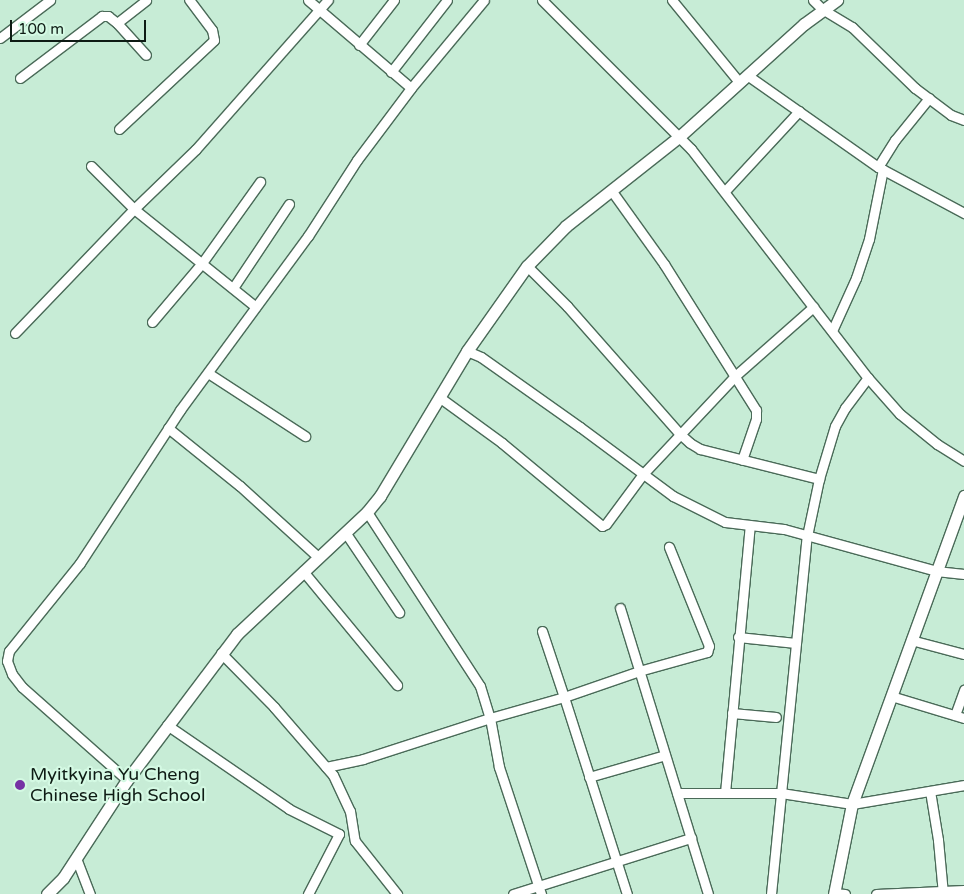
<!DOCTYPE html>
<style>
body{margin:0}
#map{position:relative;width:964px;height:894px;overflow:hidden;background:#c7ecd6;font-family:"Varela Round",sans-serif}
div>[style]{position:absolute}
.roads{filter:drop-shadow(1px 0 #4a6a58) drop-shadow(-1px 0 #4a6a58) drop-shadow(0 1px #4a6a58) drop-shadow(0 -1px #4a6a58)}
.minor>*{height:9px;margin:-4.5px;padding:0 4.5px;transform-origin:4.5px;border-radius:4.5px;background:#fff}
.tertiary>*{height:11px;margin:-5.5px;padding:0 5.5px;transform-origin:5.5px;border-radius:5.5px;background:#fff}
.dots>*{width:14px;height:14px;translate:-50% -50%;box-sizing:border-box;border:2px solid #d4f9e3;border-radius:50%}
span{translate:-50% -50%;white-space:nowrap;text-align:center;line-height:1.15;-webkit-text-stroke:4.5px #d4f9e3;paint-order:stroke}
.poi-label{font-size:18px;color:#0e1b14}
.left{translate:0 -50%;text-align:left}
.scale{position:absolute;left:10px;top:20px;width:136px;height:22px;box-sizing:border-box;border:2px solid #0e1b14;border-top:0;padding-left:6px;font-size:15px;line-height:18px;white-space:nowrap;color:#0e1b14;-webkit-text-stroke:4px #d4f9e3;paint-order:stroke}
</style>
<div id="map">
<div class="roads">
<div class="minor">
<div style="left:308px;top:0;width:135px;rotate:40.5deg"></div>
<div style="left:542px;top:0;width:211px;rotate:45deg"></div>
<div style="left:691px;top:149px;width:289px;rotate:52.3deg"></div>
<div style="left:868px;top:378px;width:48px;rotate:48.4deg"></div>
<div style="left:900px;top:414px;width:48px;rotate:39deg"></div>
<div style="left:937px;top:444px;width:32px;rotate:32deg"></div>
<div style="left:672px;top:0;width:106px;rotate:50.7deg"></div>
<div style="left:813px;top:0;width:13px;rotate:45deg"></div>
<div style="left:822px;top:9px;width:35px;rotate:31deg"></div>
<div style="left:852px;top:27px;width:88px;rotate:44.1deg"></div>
<div style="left:915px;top:88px;width:45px;rotate:36.9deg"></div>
<div style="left:951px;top:115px;width:14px;rotate:21deg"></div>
<div style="left:117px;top:23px;width:37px;rotate:-38deg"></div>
<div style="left:0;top:38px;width:63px;rotate:-37.2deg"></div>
<div style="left:359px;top:45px;width:57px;rotate:-52.1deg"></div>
<div style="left:391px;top:72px;width:91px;rotate:-52.1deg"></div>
<div style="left:747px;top:75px;width:160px;rotate:35.1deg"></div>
<div style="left:878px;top:167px;width:98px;rotate:28.1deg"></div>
<div style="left:20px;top:78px;width:103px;rotate:-37.1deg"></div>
<div style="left:102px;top:16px;width:6px"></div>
<div style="left:108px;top:16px;width:11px;rotate:38deg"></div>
<div style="left:117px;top:23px;width:43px;rotate:47.8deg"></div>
<div style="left:119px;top:129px;width:130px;rotate:-43.1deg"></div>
<div style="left:214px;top:40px;width:10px;rotate:-101deg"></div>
<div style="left:212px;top:30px;width:38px;rotate:-127deg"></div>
<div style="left:91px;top:166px;width:61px;rotate:45deg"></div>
<div style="left:134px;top:209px;width:156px;rotate:38.8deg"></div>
<div style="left:878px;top:167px;width:32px;rotate:-58deg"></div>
<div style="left:895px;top:140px;width:54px;rotate:-51deg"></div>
<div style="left:611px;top:190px;width:91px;rotate:54.4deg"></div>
<div style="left:664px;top:264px;width:173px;rotate:57.8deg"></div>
<div style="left:756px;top:410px;width:9px;rotate:90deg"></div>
<div style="left:756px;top:419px;width:43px;rotate:108.9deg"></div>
<div style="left:725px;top:191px;width:109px;rotate:-47.2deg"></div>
<div style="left:527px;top:266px;width:57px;rotate:45deg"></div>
<div style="left:567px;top:306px;width:171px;rotate:48.6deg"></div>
<div style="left:680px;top:434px;width:13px;rotate:42deg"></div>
<div style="left:690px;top:443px;width:12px;rotate:31deg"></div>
<div style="left:700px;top:449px;width:123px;rotate:14.1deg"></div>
<div style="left:233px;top:288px;width:101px;rotate:-56.3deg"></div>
<div style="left:152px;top:322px;width:77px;rotate:-49.7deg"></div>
<div style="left:202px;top:263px;width:100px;rotate:-54.4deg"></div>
<div style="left:832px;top:331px;width:58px;rotate:-65.6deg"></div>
<div style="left:856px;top:278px;width:41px;rotate:-71.6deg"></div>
<div style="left:869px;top:239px;width:71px;rotate:-78.7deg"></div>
<div style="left:15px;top:333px;width:172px;rotate:-46.2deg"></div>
<div style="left:134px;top:209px;width:86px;rotate:-44.1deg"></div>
<div style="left:196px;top:149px;width:199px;rotate:-48.5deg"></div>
<div style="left:467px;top:351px;width:15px;rotate:23deg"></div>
<div style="left:481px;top:357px;width:121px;rotate:35.3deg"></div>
<div style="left:580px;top:427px;width:116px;rotate:36.6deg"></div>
<div style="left:673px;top:496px;width:58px;rotate:26.6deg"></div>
<div style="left:725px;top:522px;width:59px;rotate:6.8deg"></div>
<div style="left:784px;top:529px;width:158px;rotate:15.4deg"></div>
<div style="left:936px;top:571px;width:28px;rotate:6deg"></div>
<div style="left:208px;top:373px;width:116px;rotate:33deg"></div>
<div style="left:439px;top:397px;width:78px;rotate:36.1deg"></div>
<div style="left:502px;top:443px;width:130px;rotate:39.7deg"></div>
<div style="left:602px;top:526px;width:4px;rotate:-27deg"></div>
<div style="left:606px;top:524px;width:62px;rotate:-53.5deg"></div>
<div style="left:643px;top:474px;width:133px;rotate:-46.8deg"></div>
<div style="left:734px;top:377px;width:106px;rotate:-41.5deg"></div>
<div style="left:168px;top:428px;width:92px;rotate:38.9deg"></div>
<div style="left:240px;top:486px;width:105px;rotate:42.3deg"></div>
<div style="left:367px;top:512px;width:207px;rotate:57deg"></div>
<div style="left:480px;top:686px;width:34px;rotate:73deg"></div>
<div style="left:490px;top:718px;width:50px;rotate:79.6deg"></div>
<div style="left:499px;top:767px;width:134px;rotate:71.7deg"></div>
<div style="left:345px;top:532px;width:97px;rotate:56deg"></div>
<div style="left:303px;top:571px;width:148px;rotate:50.5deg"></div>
<div style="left:620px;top:608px;width:299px;rotate:72.9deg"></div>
<div style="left:542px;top:631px;width:70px;rotate:71.6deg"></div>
<div style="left:564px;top:697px;width:79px;rotate:-19.1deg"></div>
<div style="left:639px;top:671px;width:71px;rotate:-15.6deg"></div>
<div style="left:707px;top:652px;width:6px;rotate:-72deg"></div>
<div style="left:709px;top:646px;width:107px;rotate:-112deg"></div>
<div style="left:738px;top:637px;width:58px;rotate:5.9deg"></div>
<div style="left:911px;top:640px;width:55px;rotate:14.8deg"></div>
<div style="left:221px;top:653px;width:76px;rotate:45.5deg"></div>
<div style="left:274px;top:707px;width:90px;rotate:49.1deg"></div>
<div style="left:333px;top:775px;width:40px;rotate:65deg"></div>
<div style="left:350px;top:811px;width:30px;rotate:81deg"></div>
<div style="left:355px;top:841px;width:68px;rotate:51.6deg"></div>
<div style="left:891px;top:696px;width:76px;rotate:16.8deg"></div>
<div style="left:732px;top:713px;width:44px;rotate:5.2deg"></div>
<div style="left:955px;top:715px;width:27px;rotate:-70deg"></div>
<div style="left:167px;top:725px;width:148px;rotate:34.5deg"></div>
<div style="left:289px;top:809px;width:56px;rotate:26.6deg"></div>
<div style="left:339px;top:834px;width:68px;rotate:117.3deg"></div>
<div style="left:326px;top:767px;width:38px;rotate:-12deg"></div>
<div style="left:363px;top:759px;width:133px;rotate:-17.9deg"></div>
<div style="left:490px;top:718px;width:77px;rotate:-15.8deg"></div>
<div style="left:564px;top:697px;width:207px;rotate:72.3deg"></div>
<div style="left:589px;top:777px;width:79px;rotate:-16.1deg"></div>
<div style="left:127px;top:780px;width:140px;rotate:-138.5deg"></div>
<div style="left:22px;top:687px;width:16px;rotate:-128deg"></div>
<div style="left:12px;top:674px;width:14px;rotate:-111deg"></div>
<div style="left:7px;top:661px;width:10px;rotate:-79deg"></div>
<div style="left:9px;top:651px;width:113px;rotate:-51.1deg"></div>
<div style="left:80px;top:563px;width:183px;rotate:-56.8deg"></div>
<div style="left:180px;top:410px;width:216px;rotate:-53.7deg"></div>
<div style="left:308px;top:236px;width:90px;rotate:-57.2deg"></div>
<div style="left:357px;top:160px;width:90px;rotate:-53.1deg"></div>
<div style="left:411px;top:88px;width:114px;rotate:-50.3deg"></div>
<div style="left:930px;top:791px;width:50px;rotate:80.7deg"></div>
<div style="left:938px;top:840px;width:54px;rotate:84.7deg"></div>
<div style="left:677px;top:793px;width:104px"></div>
<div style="left:781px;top:793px;width:72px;rotate:8.8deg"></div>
<div style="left:852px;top:804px;width:114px;rotate:-9.6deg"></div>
<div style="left:725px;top:793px;width:269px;rotate:-84.7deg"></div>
<div style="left:76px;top:858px;width:39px;rotate:69deg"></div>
<div style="left:834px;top:893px;width:11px;rotate:5deg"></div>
<div style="left:513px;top:894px;width:187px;rotate:-17.5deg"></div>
<div style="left:771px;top:894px;width:360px;rotate:-84.3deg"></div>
<div style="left:807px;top:536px;width:58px;rotate:-78.1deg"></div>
<div style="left:819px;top:479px;width:55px;rotate:-73.2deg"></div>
<div style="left:835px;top:426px;width:21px;rotate:-61deg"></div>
<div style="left:845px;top:408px;width:38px;rotate:-53deg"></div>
<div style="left:876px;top:894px;width:88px;rotate:-2.6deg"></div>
</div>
<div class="tertiary">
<div style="left:47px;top:894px;width:23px;rotate:-45deg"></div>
<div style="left:63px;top:878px;width:117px;rotate:-56.9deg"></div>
<div style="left:127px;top:780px;width:183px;rotate:-53deg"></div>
<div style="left:237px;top:634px;width:178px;rotate:-43.2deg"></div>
<div style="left:367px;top:512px;width:21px;rotate:-51deg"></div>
<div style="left:380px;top:496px;width:169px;rotate:-59deg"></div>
<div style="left:467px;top:351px;width:104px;rotate:-54.8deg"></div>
<div style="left:527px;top:266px;width:56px;rotate:-45.7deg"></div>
<div style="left:566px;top:226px;width:145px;rotate:-38.3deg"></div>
<div style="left:680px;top:136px;width:167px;rotate:-42.1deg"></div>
<div style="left:804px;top:24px;width:41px;rotate:-36deg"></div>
<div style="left:834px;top:894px;width:92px;rotate:-78.7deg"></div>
<div style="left:852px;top:804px;width:328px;rotate:-70deg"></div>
</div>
</div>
<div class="dots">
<div style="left:20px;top:785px;background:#7631a4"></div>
</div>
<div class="poi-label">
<span class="left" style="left:30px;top:785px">Myitkyina Yu Cheng<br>Chinese High School</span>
</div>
<div class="scale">100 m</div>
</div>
